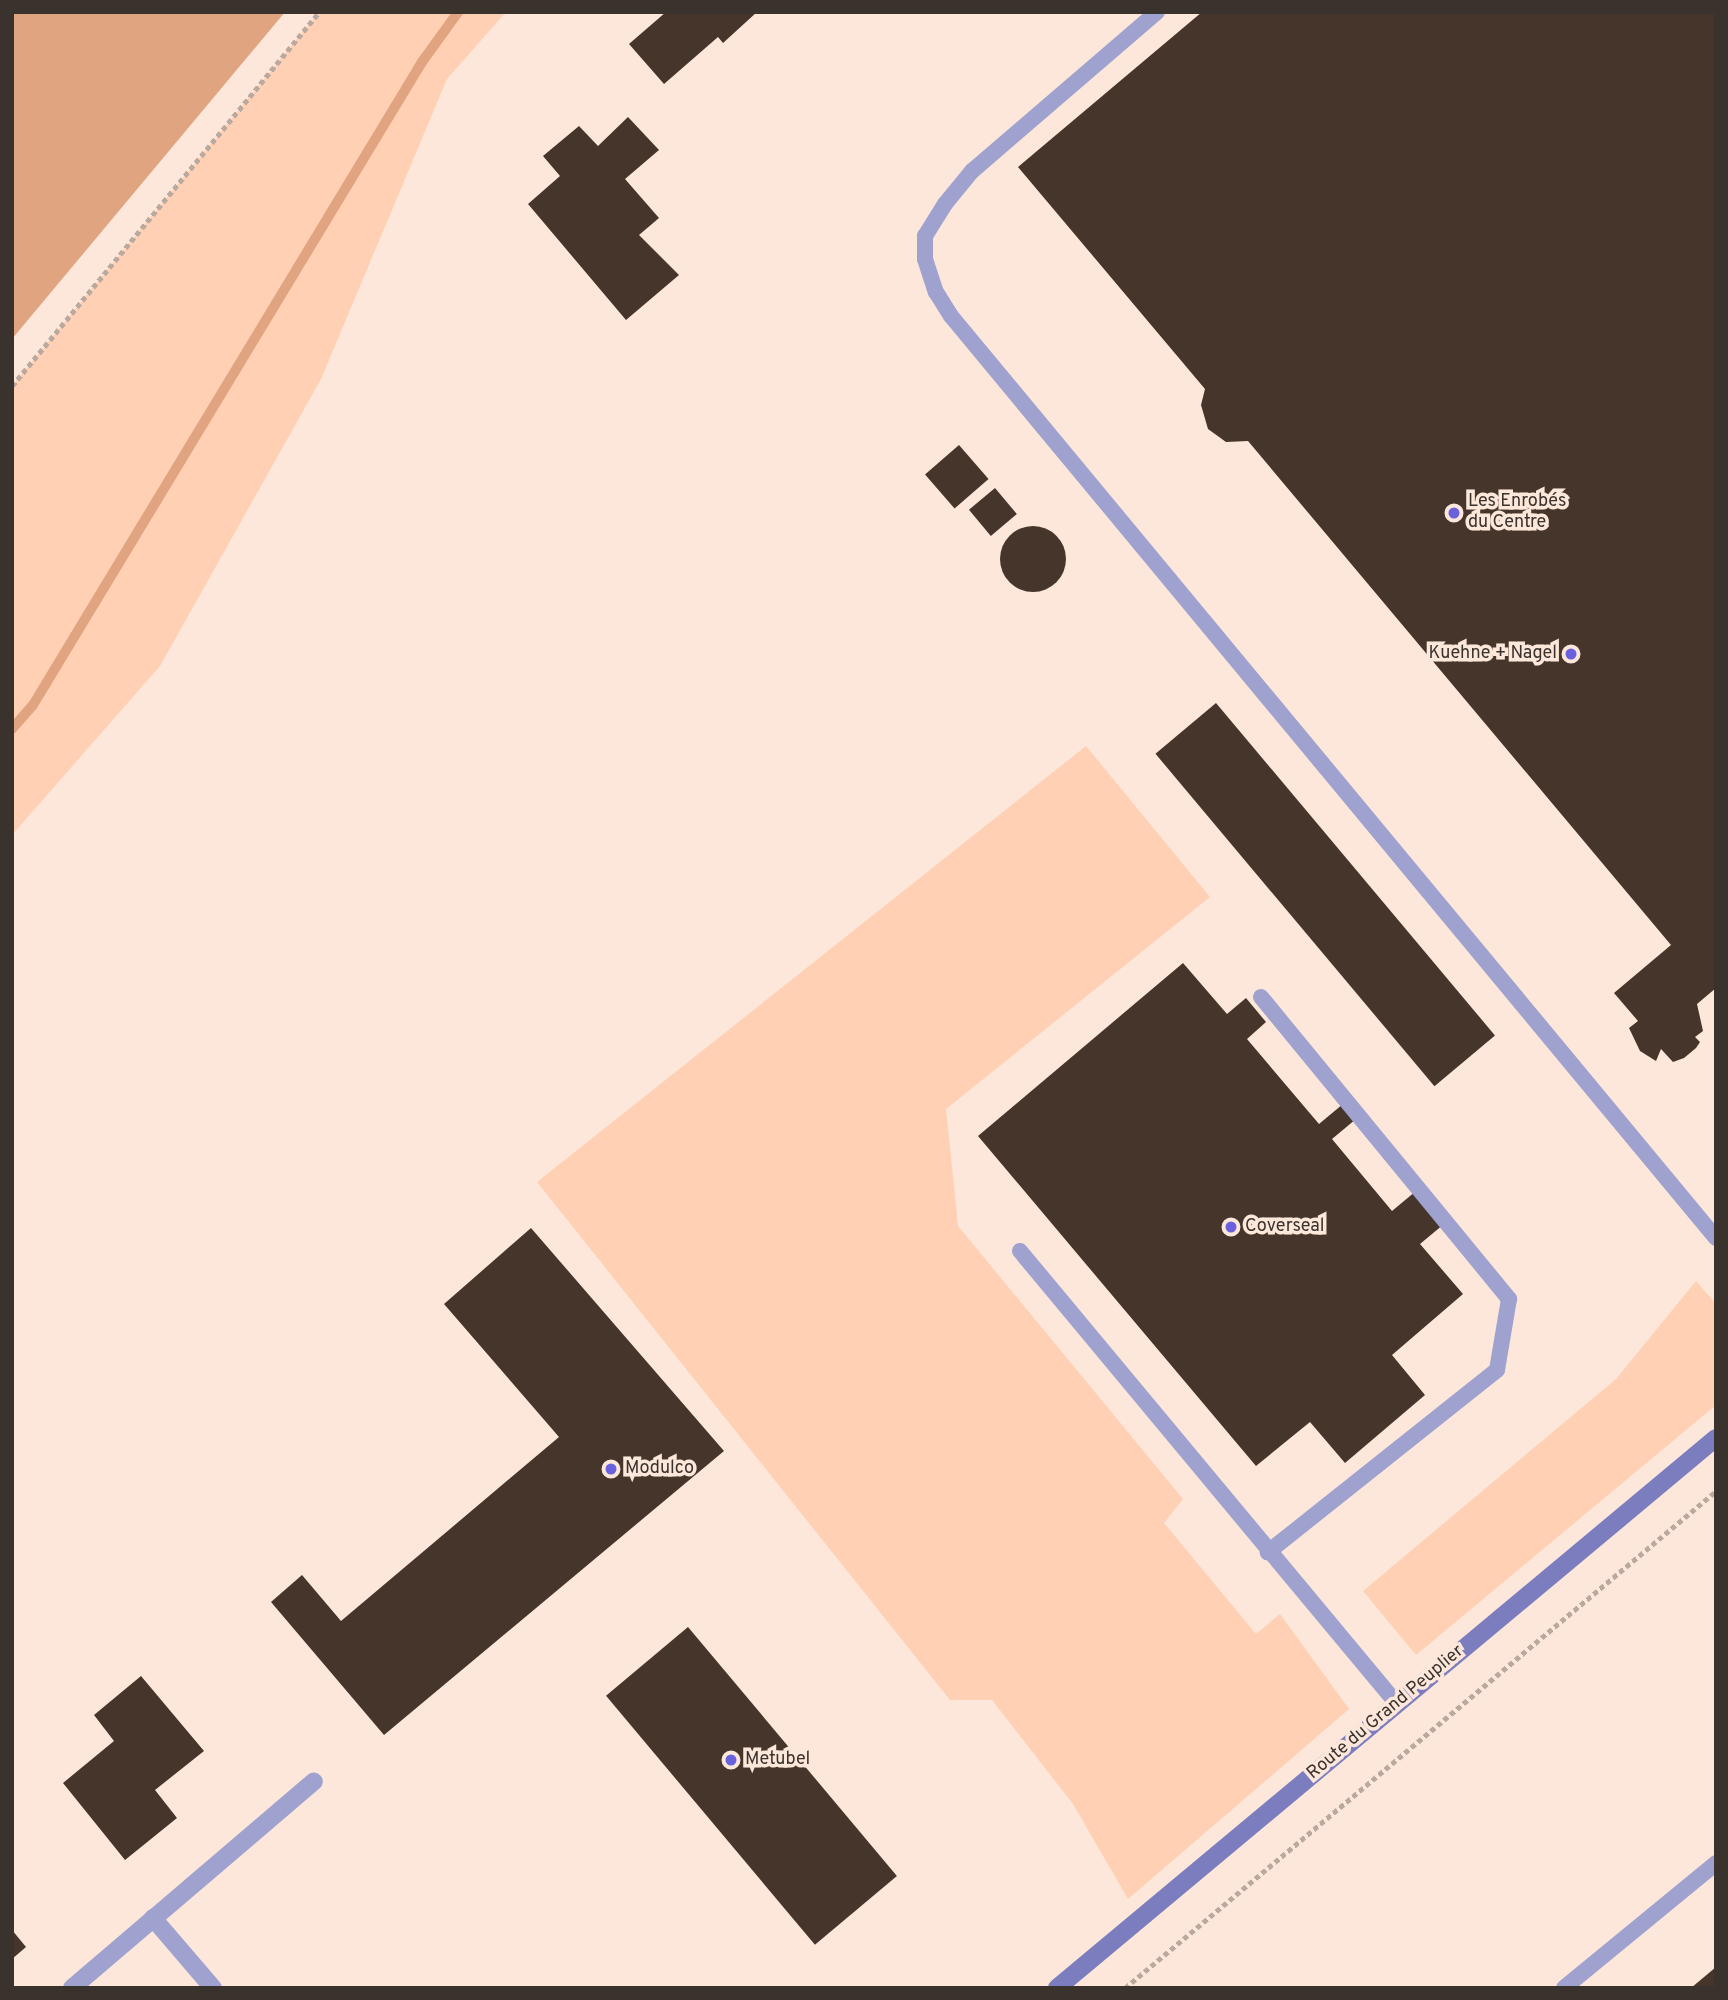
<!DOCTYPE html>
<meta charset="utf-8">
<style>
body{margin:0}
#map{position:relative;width:1728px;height:2000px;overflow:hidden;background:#fce7da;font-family:Overpass,sans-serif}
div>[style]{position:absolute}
.green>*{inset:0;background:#ffd0b4}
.water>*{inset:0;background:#e0a580}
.stream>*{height:10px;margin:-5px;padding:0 5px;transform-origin:5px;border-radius:5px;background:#e0a580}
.building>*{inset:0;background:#46352b;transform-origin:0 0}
.round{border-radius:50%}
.path>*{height:4.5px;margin-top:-2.25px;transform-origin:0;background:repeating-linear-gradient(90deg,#baa99f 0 5px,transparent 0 8.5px)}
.lane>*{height:16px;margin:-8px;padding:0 8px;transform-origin:8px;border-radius:8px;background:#9fa2cf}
.street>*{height:18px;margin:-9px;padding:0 9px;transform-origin:9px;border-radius:9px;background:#9fa2cf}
.secondary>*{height:18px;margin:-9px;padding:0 9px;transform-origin:9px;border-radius:9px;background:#7b7dbf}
.dots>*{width:19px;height:19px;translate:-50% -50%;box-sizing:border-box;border:4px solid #fce7da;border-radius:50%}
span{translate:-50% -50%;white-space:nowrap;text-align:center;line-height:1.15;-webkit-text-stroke:7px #fce7da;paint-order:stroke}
.poi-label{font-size:18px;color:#3a322d}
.left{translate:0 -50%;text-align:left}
.right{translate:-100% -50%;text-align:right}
.street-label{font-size:18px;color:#3a322d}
.frame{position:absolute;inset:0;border:14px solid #3a322d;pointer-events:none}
</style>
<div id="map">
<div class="green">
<div style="clip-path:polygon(319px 12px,506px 12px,447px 79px,321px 379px,160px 666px,12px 835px,12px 386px)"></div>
<div style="clip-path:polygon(1086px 746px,1210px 897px,946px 1109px,958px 1226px,1183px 1499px,1164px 1523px,1256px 1634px,1280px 1614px,1349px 1709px,1128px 1899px,1073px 1804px,992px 1700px,950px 1700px,537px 1182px)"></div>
<div style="clip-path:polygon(1696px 1281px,1716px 1304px,1716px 1405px,1416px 1655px,1363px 1591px,1616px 1379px)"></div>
</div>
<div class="water">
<div style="clip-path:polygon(12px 12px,285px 12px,12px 339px)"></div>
</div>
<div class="stream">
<div style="left:12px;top:729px;width:32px;rotate:-49deg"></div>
<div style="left:33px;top:705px;width:752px;rotate:-58.83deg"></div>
<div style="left:422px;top:62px;width:62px;rotate:-54.2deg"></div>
</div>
<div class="building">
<div style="clip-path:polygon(666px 12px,757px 12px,723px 43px,718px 37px,664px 84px,629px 44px)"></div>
<div style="clip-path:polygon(1202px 12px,1716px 12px,1716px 988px,1697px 1004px,1703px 1031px,1695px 1037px,1700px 1042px,1696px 1048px,1684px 1058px,1673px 1062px,1661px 1049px,1656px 1061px,1640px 1051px,1629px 1028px,1638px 1021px,1614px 993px,1671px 945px,1248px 441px,1226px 442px,1208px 429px,1201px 405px,1205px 389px,1018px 167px)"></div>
<div style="clip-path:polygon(628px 117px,659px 150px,625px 179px,659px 218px,639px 235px,679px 275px,626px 320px,528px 204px,560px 176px,543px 156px,579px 126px,598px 146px)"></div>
<div style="left:959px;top:445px;width:45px;height:45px;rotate:49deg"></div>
<div style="left:995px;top:488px;width:34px;height:34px;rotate:50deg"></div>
<div class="round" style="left:1000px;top:526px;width:66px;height:66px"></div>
<div style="left:1216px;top:703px;width:434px;height:79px;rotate:50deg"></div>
<div style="clip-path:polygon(1183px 963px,1227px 1014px,1246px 998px,1266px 1022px,1247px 1039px,1319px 1124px,1343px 1104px,1356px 1119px,1332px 1139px,1392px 1211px,1416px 1191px,1444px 1224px,1420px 1244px,1463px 1294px,1392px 1355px,1425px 1395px,1345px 1463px,1310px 1422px,1256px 1466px,978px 1136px)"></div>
<div style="clip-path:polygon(531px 1228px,724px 1451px,384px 1735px,271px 1602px,302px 1575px,341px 1621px,559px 1437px,444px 1304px)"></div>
<div style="left:688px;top:1627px;width:325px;height:107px;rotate:50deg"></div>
<div style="clip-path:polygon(141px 1676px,204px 1751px,155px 1790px,177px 1818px,125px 1860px,63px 1783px,114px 1741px,94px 1715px)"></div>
<div style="clip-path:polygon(12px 1930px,26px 1947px,12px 1959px)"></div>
<div style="clip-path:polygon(1716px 1967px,1716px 1988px,1691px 1988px)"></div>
</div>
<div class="path">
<div style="left:12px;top:386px;width:484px;rotate:-50.6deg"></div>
<div style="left:1125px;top:1988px;width:772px;rotate:-40.06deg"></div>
</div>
<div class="lane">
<div style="left:1157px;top:12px;width:244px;rotate:139.3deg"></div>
<div style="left:972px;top:171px;width:43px;rotate:129.3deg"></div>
<div style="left:945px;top:204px;width:38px;rotate:122deg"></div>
<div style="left:925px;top:236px;width:23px;rotate:90deg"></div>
<div style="left:925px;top:259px;width:35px;rotate:72deg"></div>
<div style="left:936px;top:292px;width:28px;rotate:58deg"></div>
<div style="left:951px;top:316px;width:1198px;rotate:50.32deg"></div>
<div style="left:1261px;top:997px;width:391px;rotate:50.6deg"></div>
<div style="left:1509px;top:1299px;width:72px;rotate:99.6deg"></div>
<div style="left:1497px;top:1370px;width:293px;rotate:141.5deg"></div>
<div style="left:1020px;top:1251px;width:589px;rotate:50.23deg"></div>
<div style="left:1564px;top:1988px;width:197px;rotate:-39.4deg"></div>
</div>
<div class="street">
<div style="left:153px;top:1918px;width:92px;rotate:49.4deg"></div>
<div style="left:72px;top:1988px;width:318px;rotate:-40.5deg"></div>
</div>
<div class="secondary">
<div style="left:1057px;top:1988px;width:858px;rotate:-39.85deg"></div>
</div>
<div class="dots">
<div style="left:1454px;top:513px;background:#6962dc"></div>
<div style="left:1571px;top:654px;background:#6962dc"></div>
<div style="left:1231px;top:1227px;background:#6962dc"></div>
<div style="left:611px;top:1469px;background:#6962dc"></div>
<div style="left:731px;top:1760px;background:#6962dc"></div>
</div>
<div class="poi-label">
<span class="left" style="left:1468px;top:513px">Les Enrobés<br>du Centre</span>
<span class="right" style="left:1557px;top:654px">Kuehne + Nagel</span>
<span class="left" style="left:1245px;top:1227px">Coverseal</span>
<span class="left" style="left:625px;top:1469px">Modulco</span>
<span class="left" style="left:745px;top:1760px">Metubel</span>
</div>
<div class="street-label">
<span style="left:1386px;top:1713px;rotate:-40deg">Route du Grand Peuplier</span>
</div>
<div class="frame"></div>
</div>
